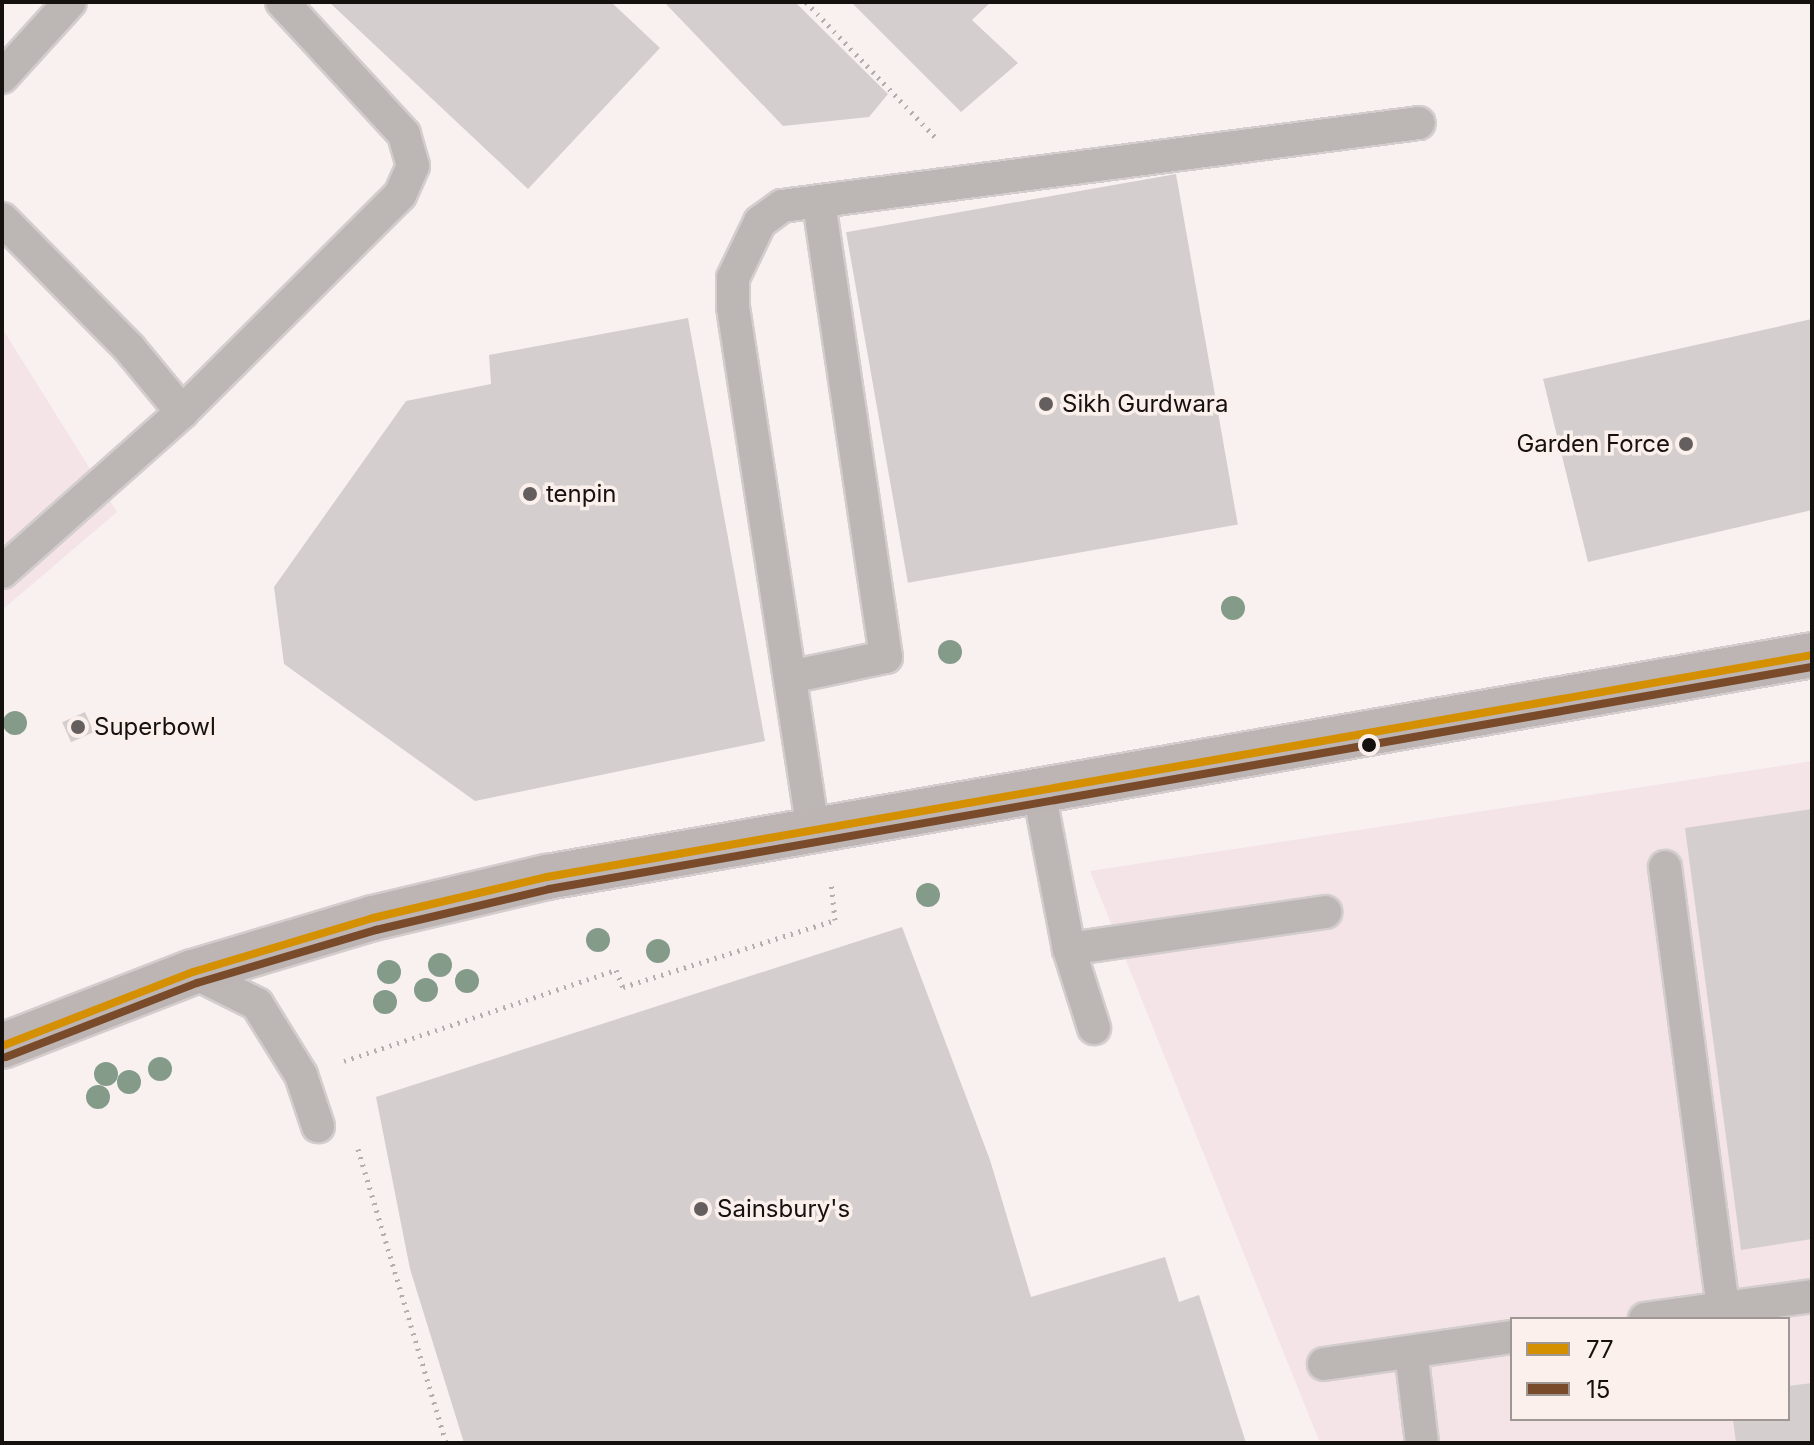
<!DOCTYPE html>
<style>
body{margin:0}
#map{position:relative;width:1814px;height:1445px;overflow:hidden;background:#f8f1f0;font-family:Inter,sans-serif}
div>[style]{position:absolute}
.commercial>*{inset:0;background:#f5e4e7}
.building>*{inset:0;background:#d4cfce;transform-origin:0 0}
.path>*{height:5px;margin-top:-2.5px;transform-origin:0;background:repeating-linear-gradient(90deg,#b3afae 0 2px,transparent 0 8px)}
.roads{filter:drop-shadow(2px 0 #d3cecd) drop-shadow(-2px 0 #d3cecd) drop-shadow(0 2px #d3cecd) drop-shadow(0 -2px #d3cecd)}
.lane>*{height:32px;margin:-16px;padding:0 16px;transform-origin:16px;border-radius:16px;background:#bcb6b5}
.secondary>*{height:44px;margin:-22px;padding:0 22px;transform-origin:22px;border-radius:22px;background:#bcb5b4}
.bus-1>*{height:8px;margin:-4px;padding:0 4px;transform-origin:4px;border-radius:4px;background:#d59002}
.bus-2>*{height:8px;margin:-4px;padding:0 4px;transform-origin:4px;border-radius:4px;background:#7a4b2a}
.trees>*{width:24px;height:24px;margin:-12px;border-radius:50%;background:#859b8a}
.dots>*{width:22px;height:22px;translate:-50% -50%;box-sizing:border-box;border:4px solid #fbf0ec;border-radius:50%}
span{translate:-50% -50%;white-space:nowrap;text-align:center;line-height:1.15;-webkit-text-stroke:7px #fbf0ec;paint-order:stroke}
.poi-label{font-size:24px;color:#14110f}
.left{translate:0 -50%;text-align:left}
.right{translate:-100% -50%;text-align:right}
.frame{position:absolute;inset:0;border:4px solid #14110f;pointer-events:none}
.legend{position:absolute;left:1510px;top:1317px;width:280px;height:104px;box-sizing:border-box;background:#fbf0ec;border:2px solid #9f9794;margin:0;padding:10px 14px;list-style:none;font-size:24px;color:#14110f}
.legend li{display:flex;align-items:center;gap:16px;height:40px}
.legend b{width:40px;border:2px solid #9f9794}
</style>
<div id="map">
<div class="commercial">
<div style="clip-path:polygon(2px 328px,117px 512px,2px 610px)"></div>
<div style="clip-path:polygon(evenodd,1812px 761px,1812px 1443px,1320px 1443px,1090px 871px,1812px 761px,1512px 1319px,1788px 1319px,1788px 1419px,1512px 1419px,1512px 1319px)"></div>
</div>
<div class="building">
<div style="clip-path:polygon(329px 2px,611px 2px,660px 48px,528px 189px)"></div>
<div style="clip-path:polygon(664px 2px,795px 2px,888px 94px,869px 117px,783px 126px)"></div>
<div style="clip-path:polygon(851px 2px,991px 2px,972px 20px,1018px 63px,961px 112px)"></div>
<div style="left:1176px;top:174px;width:356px;height:335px;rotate:80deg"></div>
<div style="clip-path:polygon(688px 318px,765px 741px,475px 801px,284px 664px,274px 587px,406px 401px,491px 384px,489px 355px)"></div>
<div style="clip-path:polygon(1812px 319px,1812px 510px,1588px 562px,1543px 379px)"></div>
<div style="left:85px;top:712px;width:22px;height:25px;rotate:66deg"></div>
<div style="clip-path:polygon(1812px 809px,1812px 1239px,1741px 1250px,1685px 828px)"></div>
<div style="clip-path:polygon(902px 927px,990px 1160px,1031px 1297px,1165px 1257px,1179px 1302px,1199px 1295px,1246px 1443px,464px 1443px,410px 1269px,376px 1097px)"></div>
<div style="clip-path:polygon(1812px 1383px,1812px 1443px,1736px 1443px,1733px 1419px,1788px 1419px,1788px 1386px)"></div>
</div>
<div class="path">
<div style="left:806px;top:2px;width:191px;rotate:46.3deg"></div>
<div style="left:344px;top:1061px;width:287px;rotate:-18.5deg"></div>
<div style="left:616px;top:970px;width:18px;rotate:68deg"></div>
<div style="left:623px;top:987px;width:222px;rotate:-17.5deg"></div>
<div style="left:835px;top:920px;width:39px;rotate:-96deg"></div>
<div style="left:358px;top:1149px;width:307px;rotate:73.3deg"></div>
</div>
<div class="roads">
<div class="lane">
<div style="left:2px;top:77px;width:101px;rotate:-47.8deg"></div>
<div style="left:2px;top:219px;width:182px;rotate:45.4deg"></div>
<div style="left:130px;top:349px;width:82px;rotate:50.5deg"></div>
<div style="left:2px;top:572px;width:241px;rotate:-41.6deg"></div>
<div style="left:182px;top:412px;width:308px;rotate:-44.9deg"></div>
<div style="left:400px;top:195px;width:32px;rotate:-66deg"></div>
<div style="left:413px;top:166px;width:33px;rotate:-106deg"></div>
<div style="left:404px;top:134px;width:180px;rotate:-132.7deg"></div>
<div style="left:790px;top:677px;width:98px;rotate:-11.8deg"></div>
<div style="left:886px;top:657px;width:460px;rotate:-98.4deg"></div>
<div style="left:1039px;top:792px;width:160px;rotate:79.2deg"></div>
<div style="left:1069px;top:949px;width:259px;rotate:-8.2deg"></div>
<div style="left:813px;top:830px;width:529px;rotate:-98.7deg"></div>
<div style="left:733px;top:307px;width:29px;rotate:-90deg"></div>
<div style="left:733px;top:278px;width:62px;rotate:-64.3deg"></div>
<div style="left:760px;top:222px;width:27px;rotate:-36deg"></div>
<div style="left:782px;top:206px;width:642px;rotate:-7.42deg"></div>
<div style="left:1665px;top:867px;width:445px;rotate:82.5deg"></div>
<div style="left:1069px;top:949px;width:83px;rotate:72.4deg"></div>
<div style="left:193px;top:972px;width:72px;rotate:26.6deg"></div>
<div style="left:257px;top:1004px;width:84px;rotate:58.2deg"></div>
<div style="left:301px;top:1075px;width:54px;rotate:71.6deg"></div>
<div style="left:1645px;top:1319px;width:169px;rotate:-7.8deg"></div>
<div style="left:1411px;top:1352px;width:92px;rotate:83.1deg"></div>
<div style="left:1324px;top:1364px;width:190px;rotate:-8.2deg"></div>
</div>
<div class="secondary">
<div style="left:2px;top:1046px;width:205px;rotate:-21.2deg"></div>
<div style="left:193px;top:972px;width:188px;rotate:-16.7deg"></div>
<div style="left:373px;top:918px;width:179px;rotate:-13.3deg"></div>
<div style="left:547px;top:877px;width:1284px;rotate:-9.95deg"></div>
</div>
</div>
<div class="bus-1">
<div style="left:2px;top:1046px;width:205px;rotate:-21.2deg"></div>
<div style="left:193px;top:972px;width:188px;rotate:-16.7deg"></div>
<div style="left:373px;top:918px;width:179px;rotate:-13.3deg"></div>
<div style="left:547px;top:877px;width:1284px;rotate:-9.95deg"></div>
</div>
<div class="bus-2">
<div style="left:6px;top:1057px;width:205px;rotate:-21.2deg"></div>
<div style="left:197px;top:983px;width:187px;rotate:-16.5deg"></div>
<div style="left:376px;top:930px;width:178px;rotate:-13.3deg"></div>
<div style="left:549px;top:889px;width:1282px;rotate:-9.97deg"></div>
</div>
<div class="trees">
<div style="left:1233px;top:608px"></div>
<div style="left:950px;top:652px"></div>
<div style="left:15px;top:723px"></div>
<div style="left:928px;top:895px"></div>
<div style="left:598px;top:940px"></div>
<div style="left:658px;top:951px"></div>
<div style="left:440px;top:965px"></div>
<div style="left:389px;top:972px"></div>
<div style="left:467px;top:981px"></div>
<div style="left:426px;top:990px"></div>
<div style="left:385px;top:1002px"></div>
<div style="left:160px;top:1069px"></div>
<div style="left:106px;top:1074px"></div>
<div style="left:129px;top:1082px"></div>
<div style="left:98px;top:1097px"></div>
</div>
<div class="dots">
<div style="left:1046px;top:404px;background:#645f5e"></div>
<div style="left:1686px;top:444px;background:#645f5e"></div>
<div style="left:530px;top:494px;background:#645f5e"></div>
<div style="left:78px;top:727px;background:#645f5e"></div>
<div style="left:1369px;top:745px;background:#14110f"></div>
<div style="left:701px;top:1209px;background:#645f5e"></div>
</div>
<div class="poi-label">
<span class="left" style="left:1062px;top:404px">Sikh Gurdwara</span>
<span class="right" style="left:1670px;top:444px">Garden Force</span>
<span class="left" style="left:546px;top:494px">tenpin</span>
<span class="left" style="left:94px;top:727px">Superbowl</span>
<span class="left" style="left:717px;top:1209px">Sainsbury's</span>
</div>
<div class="frame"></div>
<ul class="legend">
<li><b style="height:10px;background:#d59002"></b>77</li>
<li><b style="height:10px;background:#7a4b2a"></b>15</li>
</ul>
</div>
